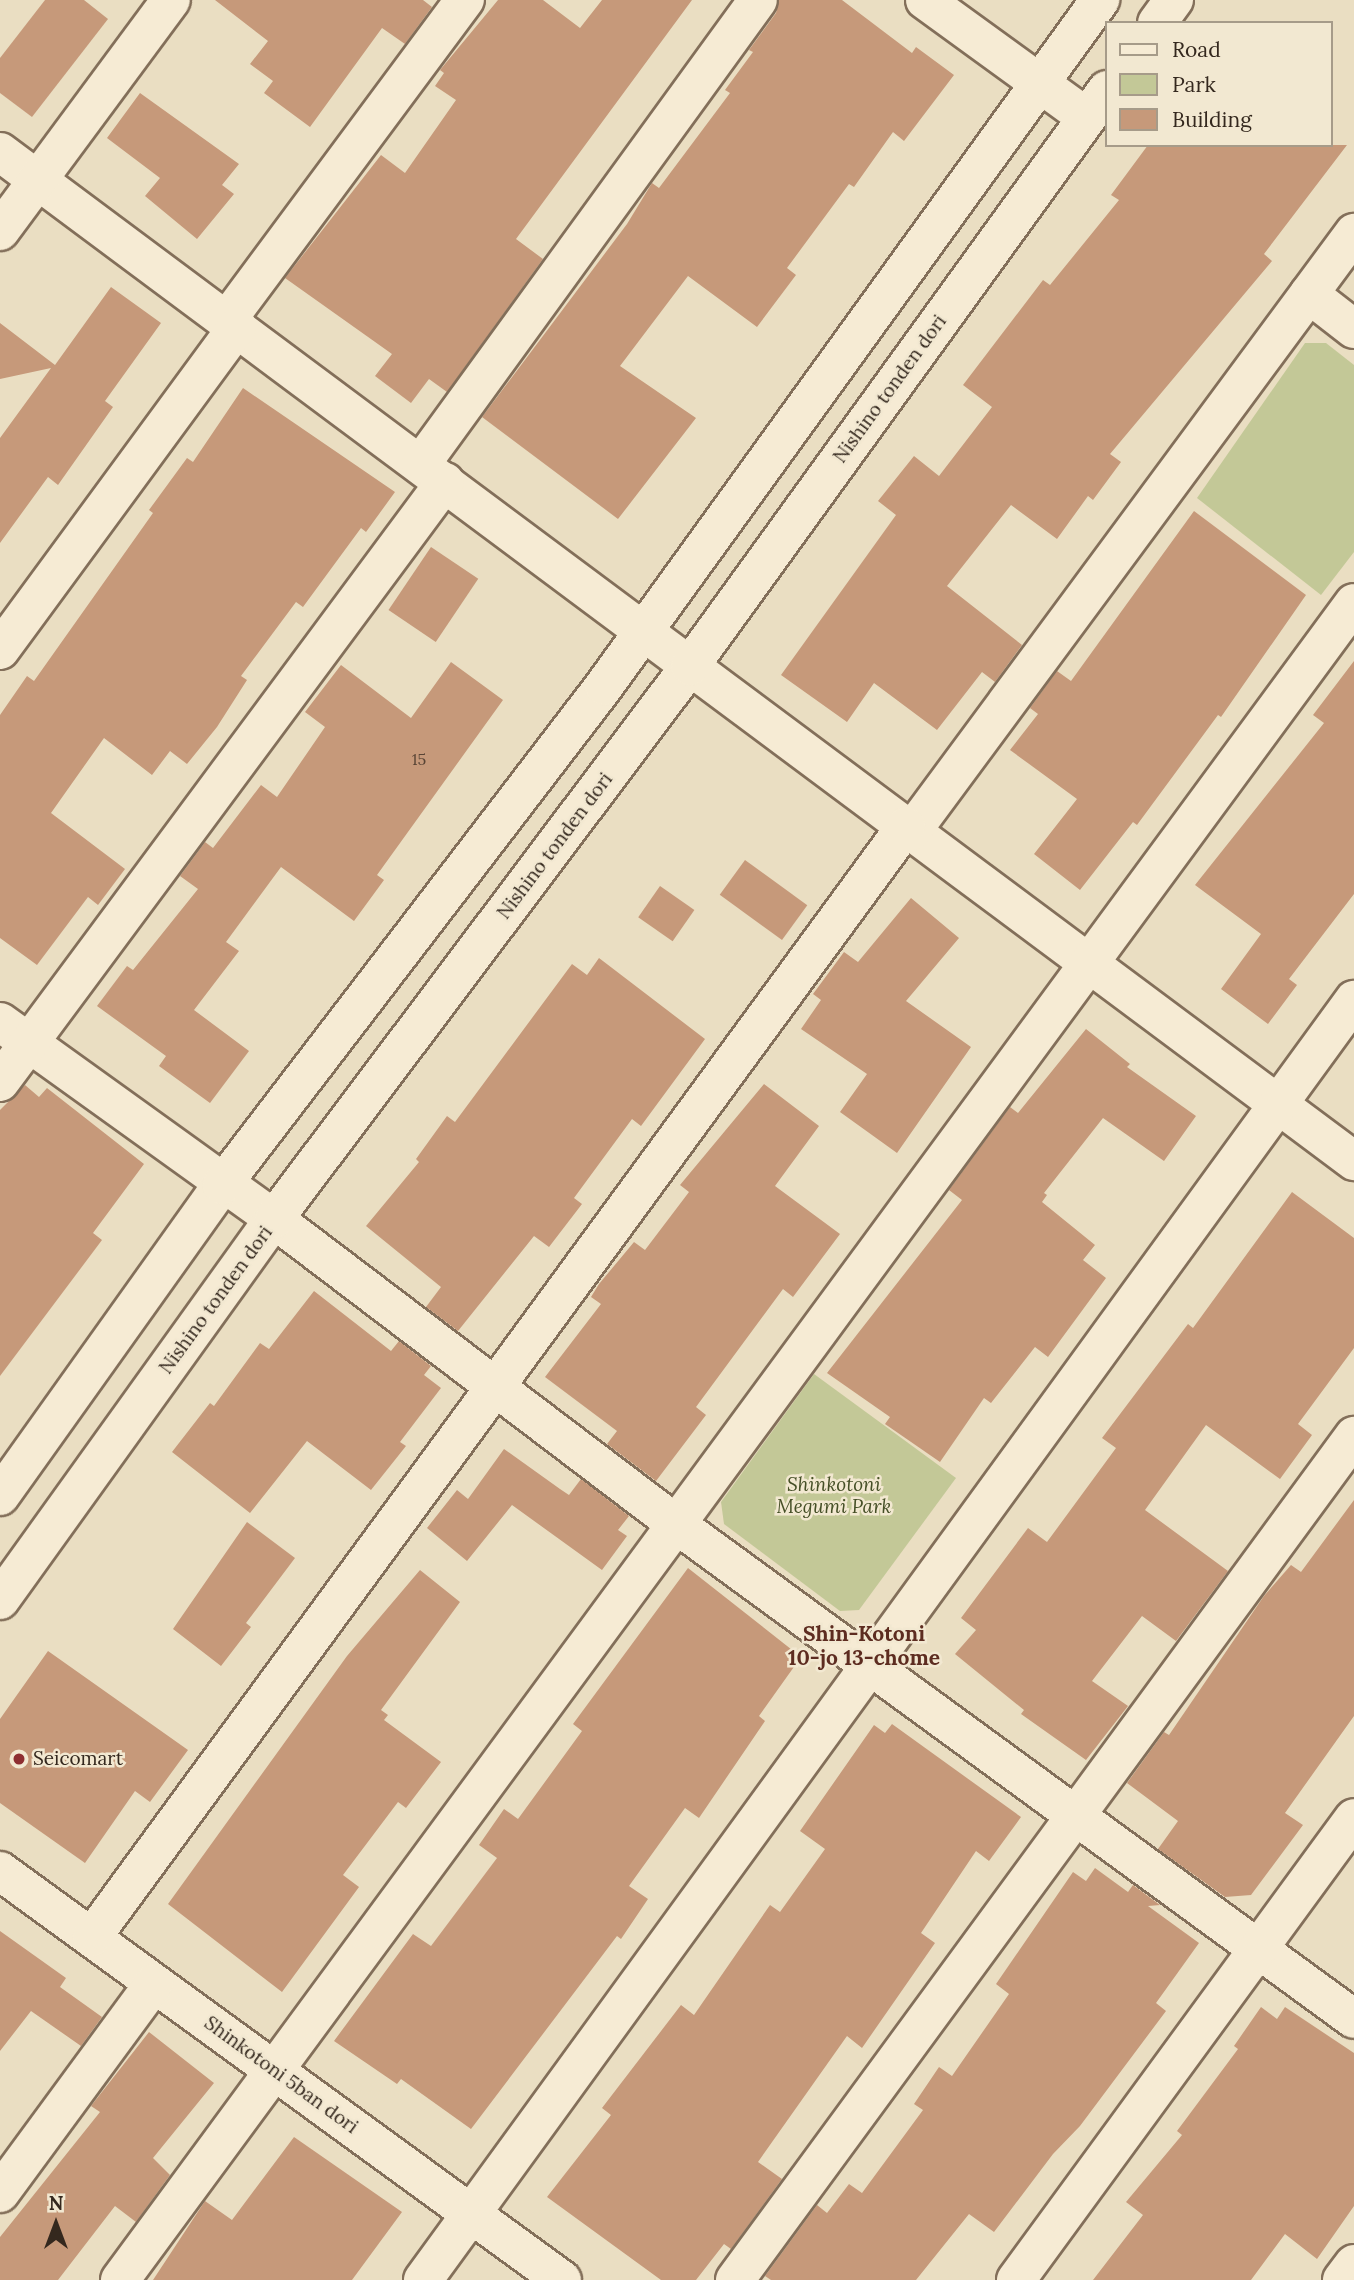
<!DOCTYPE html>
<style>
body{margin:0}
#map{position:relative;width:1354px;height:2280px;overflow:hidden;background:#eadec2;font-family:Lora,serif}
div>[style]{position:absolute}
.green>*{inset:0;background:#c3c897}
.building>*{inset:0;background:#c6997a;transform-origin:0 0}
.roads{filter:drop-shadow(2px 0 #836f5a) drop-shadow(-2px 0 #836f5a) drop-shadow(0 2px #836f5a) drop-shadow(0 -2px #836f5a)}
.minor>*{height:38px;margin:-19px;padding:0 19px;transform-origin:19px;border-radius:19px;background:#f6ebd4}
.dots>*{width:19px;height:19px;translate:-50% -50%;box-sizing:border-box;border:4px solid #f2e8d1;border-radius:50%}
span{translate:-50% -50%;white-space:nowrap;text-align:center;line-height:1.15;-webkit-text-stroke:5px #f2e8d1;paint-order:stroke}
.number-label{font-size:16px;color:#584435}
.number-label span{-webkit-text-stroke-width:0}
.street-label{font-size:19px;color:#34281e}
.park-label{font-size:19px;color:#454f26;font-style:italic}
.poi-label{font-size:19px;color:#34281e}
.left{translate:0 -50%;text-align:left}
.neighbourhood-label{font-size:21px;color:#5d2c20;font-weight:700}
.legend{position:absolute;left:1105px;top:21px;width:228px;height:126px;box-sizing:border-box;background:#f2e8d1;border:2px solid #a69b89;margin:0;padding:9px 12px;list-style:none;font-size:21px;color:#34281e}
.legend li{display:flex;align-items:center;gap:14px;height:35px}
.legend b{width:35px;border:2px solid #a69b89}
.north{position:absolute;left:21px;top:2189px;width:70px;height:70px;-webkit-text-stroke:5px #f2e8d1;paint-order:stroke;rotate:0deg;font-size:19px;font-weight:700;line-height:28px;text-align:center;color:#34281e}
.north::after{content:'';display:block;margin:auto;width:24px;height:32px;background:#34281e;clip-path:polygon(50% 0,100% 100%,50% 72%,0 100%)}
</style>
<div id="map">
<div class="green">
<div style="clip-path:polygon(1305px 343px,1326px 343px,1354px 365px,1354px 552px,1321px 595px,1197px 498px)"></div>
<div style="clip-path:polygon(814px 1374px,956px 1478px,859px 1610px,840px 1611px,724px 1524px,721px 1502px)"></div>
</div>
<div class="building">
<div style="clip-path:polygon(45px 0,84px 0,108px 19px,32px 117px,0 93px,0 58px)"></div>
<div style="clip-path:polygon(215px 0,423px 0,432px 7px,405px 44px,382px 28px,310px 127px,264px 93px,273px 81px,250px 64px,268px 41px)"></div>
<div style="clip-path:polygon(498px 0,543px 0,580px 28px,602px 0,692px 0,516px 239px,543px 259px,447px 392px,429px 379px,411px 403px,375px 376px,392px 354px,285px 278px,381px 155px,405px 173px,456px 100px,435px 86px,444px 73px,440px 70px)"></div>
<div style="clip-path:polygon(779px 0,842px 0,912px 53px,916px 47px,954px 75px,904px 141px,893px 132px,854px 187px,849px 184px,787px 268px,796px 275px,757px 327px,688px 276px,620px 366px,696px 418px,618px 519px,482px 417px,627px 224px,652px 183px,659px 188px,730px 93px,725px 90px,753px 52px,749px 50px,776px 13px)"></div>
<div style="clip-path:polygon(140px 93px,239px 164px,222px 185px,234px 194px,197px 239px,145px 196px,160px 178px,107px 138px)"></div>
<div style="clip-path:polygon(1148px 145px,1347px 145px,1264px 254px,1272px 261px,1110px 454px,1121px 462px,1093px 500px,1088px 496px,1057px 539px,1011px 505px,947px 586px,1022px 645px,995px 682px,982px 672px,937px 730px,874px 683px,847px 722px,781px 675px,896px 515px,878px 501px,914px 456px,939px 476px,992px 407px,963px 385px,1043px 280px,1050px 285px,1119px 200px,1111px 195px)"></div>
<div style="clip-path:polygon(111px 287px,161px 323px,105px 401px,113px 407px,58px 485px,48px 477px,0 543px,0 438px,51px 368px,0 379px,0 323px,55px 365px)"></div>
<div style="clip-path:polygon(243px 388px,395px 492px,366px 532px,361px 528px,303px 607px,296px 602px,241px 676px,247px 680px,217px 727px,187px 764px,170px 751px,152px 775px,104px 738px,51px 813px,125px 869px,98px 905px,88px 897px,37px 965px,0 938px,0 715px,27px 676px,34px 681px,153px 513px,149px 510px,187px 458px,193px 462px)"></div>
<div style="clip-path:polygon(1194px 511px,1306px 595px,1221px 717px,1218px 715px,1137px 825px,1133px 822px,1080px 890px,1034px 854px,1077px 799px,1010px 750px,1038px 714px,1030px 708px,1057px 671px,1071px 681px)"></div>
<div style="left:431px;top:547px;width:57px;height:76px;rotate:34deg"></div>
<div style="clip-path:polygon(1354px 661px,1354px 894px,1289px 979px,1297px 985px,1268px 1024px,1221px 989px,1261px 934px,1195px 885px,1324px 723px,1313px 715px)"></div>
<div style="clip-path:polygon(451px 662px,503px 700px,377px 875px,384px 880px,354px 921px,281px 867px,226px 942px,239px 951px,194px 1010px,249px 1051px,210px 1103px,159px 1066px,166px 1056px,97px 1006px,127px 966px,133px 970px,198px 889px,180px 876px,205px 842px,213px 848px,261px 785px,277px 797px,325px 727px,305px 712px,341px 665px,411px 718px)"></div>
<div style="left:745px;top:860px;width:77px;height:43px;rotate:36deg"></div>
<div style="left:660px;top:886px;width:42px;height:38px;rotate:35deg"></div>
<div style="clip-path:polygon(911px 898px,959px 938px,906px 1001px,971px 1047px,897px 1153px,840px 1112px,867px 1074px,801px 1029px,821px 1000px,813px 994px,844px 952px,858px 962px)"></div>
<div style="clip-path:polygon(599px 958px,705px 1039px,641px 1126px,632px 1119px,574px 1198px,582px 1204px,549px 1247px,534px 1236px,458px 1331px,426px 1307px,441px 1287px,366px 1226px,419px 1162px,416px 1159px,447px 1116px,455px 1122px,572px 964px,587px 975px)"></div>
<div style="clip-path:polygon(1086px 1029px,1130px 1064px,1127px 1067px,1196px 1116px,1164px 1161px,1103px 1118px,1044px 1193px,1047px 1195px,1042px 1202px,1095px 1245px,1083px 1260px,1106px 1278px,1048px 1357px,1035px 1347px,991px 1403px,984px 1398px,940px 1462px,885px 1424px,890px 1417px,827px 1373px,962px 1200px,949px 1190px,1007px 1111px,1010px 1107px,1018px 1113px)"></div>
<div style="clip-path:polygon(764px 1084px,819px 1126px,775px 1186px,840px 1234px,793px 1297px,783px 1289px,696px 1407px,706px 1415px,656px 1481px,607px 1444px,617px 1431px,545px 1377px,601px 1304px,591px 1297px,599px 1284px,634px 1242px,645px 1250px,689px 1192px,680px 1185px)"></div>
<div style="clip-path:polygon(25px 1085px,39px 1097px,47px 1088px,144px 1164px,93px 1233px,102px 1240px,0 1376px,0 1110px)"></div>
<div style="clip-path:polygon(1292px 1192px,1354px 1238px,1354px 1348px,1298px 1424px,1312px 1435px,1280px 1479px,1206px 1425px,1145px 1510px,1228px 1571px,1176px 1641px,1142px 1616px,1092px 1681px,1128px 1706px,1086px 1760px,1021px 1714px,1024px 1710px,955px 1654px,976px 1630px,961px 1618px,1028px 1528px,1047px 1542px,1116px 1448px,1102px 1438px,1188px 1324px,1193px 1328px)"></div>
<div style="clip-path:polygon(314px 1291px,391px 1351px,399px 1341px,431px 1366px,424px 1375px,441px 1388px,400px 1442px,406px 1446px,371px 1490px,307px 1441px,250px 1513px,172px 1452px,210px 1403px,214px 1406px,260px 1343px,269px 1349px)"></div>
<div style="clip-path:polygon(504px 1449px,560px 1489px,569px 1495px,581px 1479px,629px 1516px,618px 1530px,627px 1536px,602px 1570px,512px 1505px,467px 1561px,427px 1528px,457px 1490px,468px 1499px)"></div>
<div style="clip-path:polygon(1354px 1500px,1354px 1716px,1285px 1813px,1303px 1825px,1251px 1895px,1225px 1897px,1158px 1849px,1178px 1821px,1127px 1783px,1164px 1732px,1169px 1735px,1264px 1596px,1291px 1565px,1301px 1572px)"></div>
<div style="clip-path:polygon(247px 1522px,295px 1558px,246px 1623px,251px 1627px,221px 1666px,173px 1629px)"></div>
<div style="clip-path:polygon(688px 1568px,801px 1657px,759px 1716px,765px 1721px,699px 1818px,685px 1808px,629px 1886px,648px 1899px,621px 1939px,617px 1936px,471px 2129px,401px 2079px,397px 2084px,334px 2041px,413px 1934px,431px 1946px,497px 1858px,479px 1845px,504px 1809px,518px 1819px,582px 1731px,573px 1724px)"></div>
<div style="clip-path:polygon(420px 1570px,460px 1602px,381px 1710px,388px 1715px,384px 1720px,441px 1762px,406px 1808px,398px 1802px,343px 1875px,359px 1887px,282px 1992px,168px 1904px,347px 1656px)"></div>
<div style="clip-path:polygon(48px 1651px,188px 1750px,150px 1802px,135px 1791px,85px 1863px,0 1803px,0 1719px)"></div>
<div style="clip-path:polygon(892px 1724px,1021px 1817px,989px 1861px,976px 1851px,921px 1933px,935px 1943px,862px 2048px,847px 2036px,758px 2162px,782px 2179px,731px 2249px,724px 2244px,696px 2280px,661px 2280px,547px 2197px,611px 2115px,602px 2108px,681px 2005px,694px 2015px,770px 1905px,780px 1912px,825px 1849px,800px 1831px,874px 1725px,885px 1733px)"></div>
<div style="clip-path:polygon(1095px 1868px,1128px 1892px,1133px 1885px,1160px 1905px,1148px 1906px,1199px 1943px,1156px 2003px,1166px 2011px,1080px 2126px,1053px 2154px,994px 2232px,969px 2214px,916px 2280px,771px 2280px,765px 2276px,817px 2205px,827px 2213px,849px 2184px,862px 2193px,923px 2110px,914px 2104px,939px 2067px,952px 2076px,1009px 1994px,996px 1984px,1073px 1872px,1086px 1881px)"></div>
<div style="clip-path:polygon(0 1931px,66px 1978px,60px 1987px,102px 2017px,81px 2046px,31px 2011px,0 2051px)"></div>
<div style="clip-path:polygon(1261px 2007px,1277px 2019px,1285px 2007px,1354px 2053px,1354px 2206px,1317px 2259px,1285px 2234px,1251px 2280px,1093px 2280px,1143px 2215px,1126px 2202px,1182px 2135px,1177px 2131px,1238px 2049px,1234px 2046px)"></div>
<div style="clip-path:polygon(149px 2032px,214px 2083px,153px 2158px,170px 2175px,136px 2222px,115px 2206px,58px 2280px,0 2280px,0 2237px,100px 2112px,91px 2106px)"></div>
<div style="clip-path:polygon(294px 2137px,402px 2212px,352px 2280px,153px 2280px,205px 2201px,232px 2220px)"></div>
</div>
<div class="roads">
<div class="minor">
<div style="left:925px;top:0;width:199px;rotate:36deg"></div>
<div style="left:1157px;top:23px;width:29px;rotate:-54deg"></div>
<div style="left:0;top:152px;width:1689px;rotate:36.69deg"></div>
<div style="left:0;top:231px;width:287px;rotate:-53.5deg"></div>
<div style="left:1309px;top:294px;width:57px;rotate:37.9deg"></div>
<div style="left:227px;top:320px;width:399px;rotate:-53.4deg"></div>
<div style="left:421px;top:464px;width:573px;rotate:-54.01deg"></div>
<div style="left:0;top:650px;width:401px;rotate:-53.7deg"></div>
<div style="left:912px;top:831px;width:744px;rotate:-53.53deg"></div>
<div style="left:0;top:1022px;width:337px;rotate:35.7deg"></div>
<div style="left:274px;top:1219px;width:505px;rotate:37.19deg"></div>
<div style="left:676px;top:1524px;width:839px;rotate:36.13deg"></div>
<div style="left:0;top:1082px;width:747px;rotate:-53.44deg"></div>
<div style="left:0;top:1496px;width:382px;rotate:-54.5deg"></div>
<div style="left:222px;top:1185px;width:628px;rotate:-52.56deg"></div>
<div style="left:604px;top:686px;width:847px;rotate:-54.13deg"></div>
<div style="left:0;top:1600px;width:469px;rotate:-54.3deg"></div>
<div style="left:274px;top:1219px;width:692px;rotate:-53.05deg"></div>
<div style="left:690px;top:666px;width:711px;rotate:-54.1deg"></div>
<div style="left:0;top:1871px;width:695px;rotate:36.05deg"></div>
<div style="left:92px;top:1937px;width:1377px;rotate:-53.77deg"></div>
<div style="left:0;top:2193px;width:260px;rotate:-53.7deg"></div>
<div style="left:120px;top:2280px;width:2082px;rotate:-53.65deg"></div>
<div style="left:423px;top:2280px;width:1583px;rotate:-53.97deg"></div>
<div style="left:735px;top:2280px;width:1047px;rotate:-53.74deg"></div>
<div style="left:1016px;top:2280px;width:572px;rotate:-53.81deg"></div>
<div style="left:1342px;top:2280px;width:20px;rotate:-53deg"></div>
</div>
</div>
<div class="dots">
<div style="left:19px;top:1759px;background:#8e2f31"></div>
</div>
<div class="number-label">
<span style="left:419px;top:759px">15</span>
</div>
<div class="street-label">
<span style="left:890px;top:389px;rotate:-54deg">Nishino tonden dori</span>
<span style="left:555px;top:846px;rotate:-53deg">Nishino tonden dori</span>
<span style="left:216px;top:1300px;rotate:-54deg">Nishino tonden dori</span>
<span style="left:281px;top:2075px;rotate:36deg">Shinkotoni 5ban dori</span>
</div>
<div class="park-label">
<span style="left:834px;top:1496px">Shinkotoni<br>Megumi Park</span>
</div>
<div class="poi-label">
<span class="left" style="left:33px;top:1759px">Seicomart</span>
</div>
<div class="neighbourhood-label">
<span style="left:864px;top:1646px">Shin-Kotoni<br>10-jo 13-chome</span>
</div>
<ul class="legend">
<li><b style="height:9px;background:#f6ebd4"></b>Road</li>
<li><b style="height:19px;background:#c3c897"></b>Park</li>
<li><b style="height:19px;background:#c6997a"></b>Building</li>
</ul>
<div class="north">N</div>
</div>
